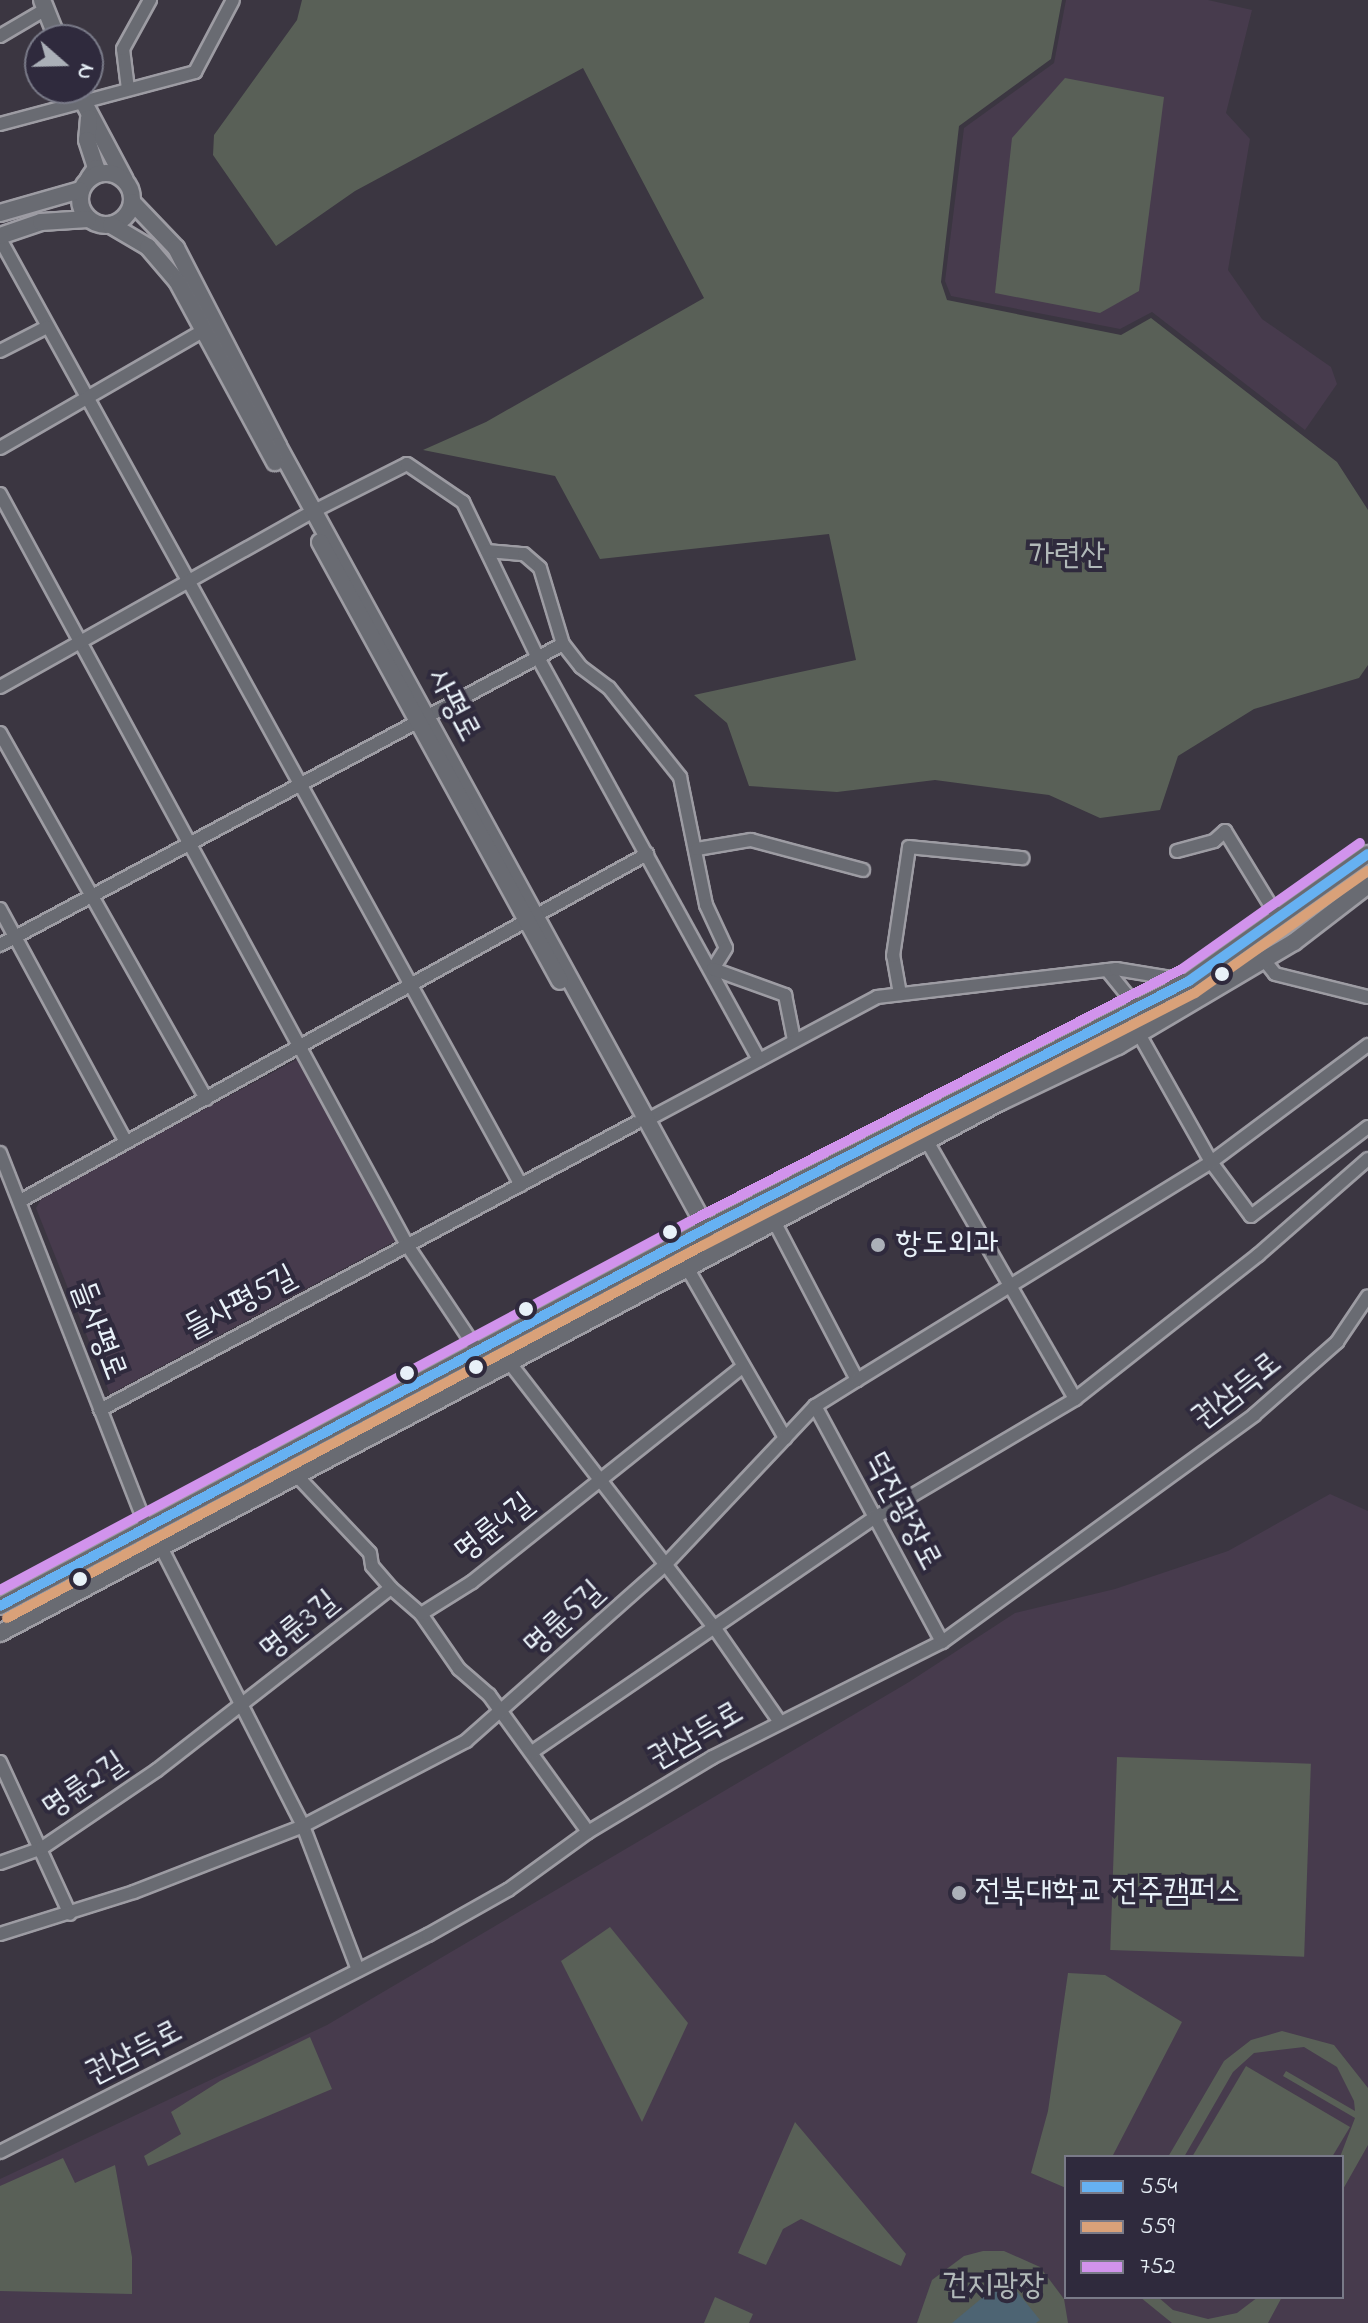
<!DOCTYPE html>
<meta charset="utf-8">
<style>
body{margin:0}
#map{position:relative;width:1368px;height:2323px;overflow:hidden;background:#3b3641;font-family:"Indie Flower","Poor Story",sans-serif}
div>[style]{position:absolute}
.built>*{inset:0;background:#473b4d}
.green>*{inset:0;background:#596057;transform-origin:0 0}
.water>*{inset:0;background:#4d6473}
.roads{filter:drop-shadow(2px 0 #9d9ca3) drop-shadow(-2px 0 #9d9ca3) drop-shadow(0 2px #9d9ca3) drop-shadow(0 -2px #9d9ca3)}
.minor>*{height:12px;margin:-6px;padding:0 6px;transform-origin:6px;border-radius:6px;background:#696b72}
.tertiary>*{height:16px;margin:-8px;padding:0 8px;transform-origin:8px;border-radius:8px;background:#696b72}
.tertiary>.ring{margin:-8px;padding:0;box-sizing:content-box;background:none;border:16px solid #696b72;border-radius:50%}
.bus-1>*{height:10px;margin:-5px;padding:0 5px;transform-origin:5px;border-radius:5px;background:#66b1f2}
.bus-2>*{height:10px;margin:-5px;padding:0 5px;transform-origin:5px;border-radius:5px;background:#d9a179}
.bus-3>*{height:10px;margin:-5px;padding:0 5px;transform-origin:5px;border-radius:5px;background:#d193ec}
.dots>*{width:22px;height:22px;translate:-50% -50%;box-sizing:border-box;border:4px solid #2f2a3d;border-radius:50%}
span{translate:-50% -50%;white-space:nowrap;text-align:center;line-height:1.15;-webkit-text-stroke:8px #2f2a3d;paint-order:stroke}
.park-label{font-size:32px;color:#b1b9b9}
.street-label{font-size:32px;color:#e8f1f8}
.poi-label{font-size:32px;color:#e8f1f8}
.left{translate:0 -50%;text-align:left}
.legend{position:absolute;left:1064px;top:2155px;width:280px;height:144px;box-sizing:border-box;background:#2f2a3d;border:2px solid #797a88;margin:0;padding:10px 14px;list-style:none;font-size:24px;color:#e8f1f8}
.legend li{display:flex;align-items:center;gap:16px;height:40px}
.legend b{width:40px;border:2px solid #797a88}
.north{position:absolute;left:24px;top:24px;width:80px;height:80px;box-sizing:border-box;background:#2f2a3d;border:2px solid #797a88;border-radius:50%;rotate:110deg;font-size:22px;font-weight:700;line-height:32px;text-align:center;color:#e8f1f8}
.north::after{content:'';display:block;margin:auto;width:28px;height:36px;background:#abb0b8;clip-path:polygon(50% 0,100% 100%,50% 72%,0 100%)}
</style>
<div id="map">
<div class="built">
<div style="clip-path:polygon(1066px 0,1208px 0,1252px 10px,1226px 113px,1250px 139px,1228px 270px,1262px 319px,1331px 367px,1337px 384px,1305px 430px,1152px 312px,1120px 329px,951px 296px,945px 281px,964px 128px,1054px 63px)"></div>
<div style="clip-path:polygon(298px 1059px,395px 1241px,110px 1394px,36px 1208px,43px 1196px)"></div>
<div style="clip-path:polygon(evenodd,1330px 1494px,1368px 1511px,1368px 2323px,0 2323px,0 2179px,327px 2025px,909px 1682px,1015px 1613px,1115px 1589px,1228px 1551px,1330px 1494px,1066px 2157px,1342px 2157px,1342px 2297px,1066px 2297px,1066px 2157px)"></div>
</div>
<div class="green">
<div style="clip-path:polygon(302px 0,1062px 0,1051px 59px,959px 126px,941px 282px,947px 300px,1121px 335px,1151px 318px,1337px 462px,1368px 510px,1368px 665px,1359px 678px,1254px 709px,1178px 756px,1160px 810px,1100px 818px,1049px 795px,935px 780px,837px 792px,749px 786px,727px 723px,694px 695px,856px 660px,829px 534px,600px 559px,555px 476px,423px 450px,486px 422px,704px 298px,583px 68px,355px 191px,276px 246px,213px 155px,214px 135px,297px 20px)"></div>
<div style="clip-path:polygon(1065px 78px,1164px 97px,1139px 291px,1100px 313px,995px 293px,1012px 138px)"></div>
<div style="left:1117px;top:1757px;width:194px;height:193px;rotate:2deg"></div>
<div style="clip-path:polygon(610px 1927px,688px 2023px,642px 2122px,561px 1961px)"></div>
<div style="clip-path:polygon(1068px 1973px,1105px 1975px,1182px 2022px,1112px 2157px,1066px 2157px,1066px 2188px,1031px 2173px,1048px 2111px)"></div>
<div style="clip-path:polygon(1282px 2031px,1334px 2045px,1368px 2088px,1368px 2145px,1342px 2191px,1340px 2157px,1355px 2118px,1283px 2076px,1286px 2071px,1355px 2111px,1354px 2101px,1337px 2067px,1304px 2047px,1254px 2053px,1233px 2072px,1184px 2157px,1168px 2157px,1224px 2061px,1251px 2040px)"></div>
<div style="clip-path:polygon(310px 2037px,332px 2089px,148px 2166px,144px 2156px,181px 2134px,171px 2112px,220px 2081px)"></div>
<div style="clip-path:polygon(1246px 2066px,1350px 2127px,1332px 2157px,1192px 2157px)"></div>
<div style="clip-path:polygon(795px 2122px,906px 2254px,901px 2266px,801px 2219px,783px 2229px,766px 2265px,738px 2253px)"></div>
<div style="clip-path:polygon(63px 2158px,75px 2183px,115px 2165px,132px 2257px,132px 2294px,0 2291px,0 2186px)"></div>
<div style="clip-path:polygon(983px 2251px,1004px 2251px,1040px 2267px,1064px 2299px,1068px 2323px,917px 2323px,932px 2280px,964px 2256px)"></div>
<div style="clip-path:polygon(715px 2297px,753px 2314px,749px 2323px,704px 2323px)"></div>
<div style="clip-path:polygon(1140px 2297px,1158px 2297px,1173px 2310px,1208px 2319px,1237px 2313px,1258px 2297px,1282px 2297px,1268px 2323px,1172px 2323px)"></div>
</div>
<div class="water">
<div style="clip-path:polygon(1006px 2278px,1040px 2320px,1036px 2323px,952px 2323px)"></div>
</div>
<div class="roads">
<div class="minor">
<div style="left:0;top:36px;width:53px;rotate:-30.4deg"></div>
<div style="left:128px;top:89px;width:40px;rotate:-97.1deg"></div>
<div style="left:123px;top:49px;width:56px;rotate:-61.1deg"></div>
<div style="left:0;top:124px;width:202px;rotate:-14.9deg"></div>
<div style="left:195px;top:72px;width:81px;rotate:-62.2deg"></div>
<div style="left:0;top:239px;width:1080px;rotate:61.16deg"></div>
<div style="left:0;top:351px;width:53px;rotate:-27.1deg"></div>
<div style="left:0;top:448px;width:232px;rotate:-30deg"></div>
<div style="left:0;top:494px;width:854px;rotate:61.54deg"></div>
<div style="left:407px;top:1245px;width:130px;rotate:56.3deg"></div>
<div style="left:314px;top:511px;width:104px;rotate:-26.8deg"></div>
<div style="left:407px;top:464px;width:68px;rotate:34.2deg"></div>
<div style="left:463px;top:502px;width:169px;rotate:64.3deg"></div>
<div style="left:536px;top:654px;width:463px;rotate:61.2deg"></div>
<div style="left:487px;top:551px;width:37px;rotate:5deg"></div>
<div style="left:524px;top:554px;width:21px;rotate:41deg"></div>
<div style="left:540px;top:568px;width:79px;rotate:73.2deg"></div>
<div style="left:563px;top:644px;width:29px;rotate:52deg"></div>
<div style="left:581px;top:667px;width:35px;rotate:37deg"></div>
<div style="left:609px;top:688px;width:114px;rotate:51.4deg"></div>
<div style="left:680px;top:777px;width:131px;rotate:78.5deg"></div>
<div style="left:706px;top:905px;width:47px;rotate:65.1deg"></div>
<div style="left:726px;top:948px;width:25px;rotate:122deg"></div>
<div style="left:713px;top:969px;width:77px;rotate:19.9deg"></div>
<div style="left:785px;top:995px;width:46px;rotate:78.7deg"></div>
<div style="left:0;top:687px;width:351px;rotate:-29.3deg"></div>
<div style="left:0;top:733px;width:420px;rotate:60.6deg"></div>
<div style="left:697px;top:849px;width:55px;rotate:-9.5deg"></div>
<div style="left:751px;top:840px;width:116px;rotate:15deg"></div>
<div style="left:1177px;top:851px;width:38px;rotate:-15deg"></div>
<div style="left:1214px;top:841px;width:15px;rotate:-42deg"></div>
<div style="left:1225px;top:831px;width:103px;rotate:58.5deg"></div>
<div style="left:0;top:909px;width:265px;rotate:61.6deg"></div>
<div style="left:0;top:945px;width:638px;rotate:-28.13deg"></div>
<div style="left:1265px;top:961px;width:16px;rotate:52deg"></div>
<div style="left:1275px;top:974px;width:96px;rotate:13.9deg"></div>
<div style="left:1107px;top:970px;width:46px;rotate:51.1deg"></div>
<div style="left:900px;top:994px;width:39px;rotate:-100deg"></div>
<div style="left:893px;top:956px;width:110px;rotate:-81.6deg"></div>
<div style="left:909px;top:847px;width:114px;rotate:5.6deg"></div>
<div style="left:1139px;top:1034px;width:147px;rotate:60.6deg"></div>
<div style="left:1211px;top:1162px;width:67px;rotate:53.5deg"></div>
<div style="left:1251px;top:1216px;width:147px;rotate:-37.3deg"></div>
<div style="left:647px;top:1120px;width:261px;rotate:-28.1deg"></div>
<div style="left:877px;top:997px;width:241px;rotate:-6.7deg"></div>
<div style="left:1116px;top:969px;width:74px;rotate:9.3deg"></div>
<div style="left:928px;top:1143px;width:295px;rotate:60.1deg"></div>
<div style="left:0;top:1153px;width:404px;rotate:68.6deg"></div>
<div style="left:20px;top:1201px;width:717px;rotate:-28.96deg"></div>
<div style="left:776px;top:1225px;width:175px;rotate:62.4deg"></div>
<div style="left:857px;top:1380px;width:49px;rotate:148.2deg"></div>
<div style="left:689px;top:1271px;width:193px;rotate:60.1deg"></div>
<div style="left:785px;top:1438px;width:44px;rotate:-46.8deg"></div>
<div style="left:815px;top:1406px;width:268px;rotate:61.7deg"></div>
<div style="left:509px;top:1362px;width:335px;rotate:52.3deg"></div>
<div style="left:714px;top:1627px;width:114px;rotate:55.3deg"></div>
<div style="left:857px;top:1380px;width:416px;rotate:-31.6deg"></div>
<div style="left:1211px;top:1162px;width:196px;rotate:-36.7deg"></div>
<div style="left:100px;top:1410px;width:608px;rotate:-28.17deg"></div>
<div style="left:299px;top:1478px;width:103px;rotate:46.6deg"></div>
<div style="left:370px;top:1553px;width:13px;rotate:81deg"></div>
<div style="left:372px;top:1566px;width:29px;rotate:49deg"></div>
<div style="left:391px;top:1588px;width:40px;rotate:41deg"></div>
<div style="left:421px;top:1614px;width:67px;rotate:55.4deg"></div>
<div style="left:459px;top:1669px;width:40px;rotate:41deg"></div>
<div style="left:489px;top:1695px;width:169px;rotate:54.1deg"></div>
<div style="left:161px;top:1547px;width:313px;rotate:63deg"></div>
<div style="left:303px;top:1826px;width:154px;rotate:69.1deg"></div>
<div style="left:421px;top:1614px;width:60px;rotate:-32.1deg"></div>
<div style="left:472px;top:1582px;width:344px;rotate:-38.5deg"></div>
<div style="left:532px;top:1752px;width:414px;rotate:-34.4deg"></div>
<div style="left:874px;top:1518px;width:234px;rotate:-30.6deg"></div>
<div style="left:1075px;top:1399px;width:233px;rotate:-38.2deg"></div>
<div style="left:1258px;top:1255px;width:146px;rotate:-41.1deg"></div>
<div style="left:0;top:1762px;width:167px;rotate:65.3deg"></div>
<div style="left:0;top:1863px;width:45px;rotate:-19.7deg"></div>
<div style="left:42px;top:1848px;width:139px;rotate:-34.1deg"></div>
<div style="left:157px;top:1770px;width:296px;rotate:-37.9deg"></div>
<div style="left:0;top:1934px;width:140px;rotate:-17.4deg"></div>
<div style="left:134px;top:1892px;width:181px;rotate:-21.3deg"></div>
<div style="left:303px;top:1826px;width:184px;rotate:-27.5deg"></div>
<div style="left:466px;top:1741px;width:266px;rotate:-41.5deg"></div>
<div style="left:665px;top:1565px;width:175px;rotate:-46.6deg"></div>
<div style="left:0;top:2152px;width:480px;rotate:-26.9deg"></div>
<div style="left:428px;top:1935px;width:92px;rotate:-29.4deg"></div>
<div style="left:508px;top:1890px;width:99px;rotate:-35.9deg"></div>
<div style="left:588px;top:1832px;width:144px;rotate:-31deg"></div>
<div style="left:711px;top:1758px;width:258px;rotate:-26.7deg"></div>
<div style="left:942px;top:1642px;width:386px;rotate:-36deg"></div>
<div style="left:1254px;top:1415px;width:111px;rotate:-41.3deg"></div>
<div style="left:1337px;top:1342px;width:55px;rotate:-56deg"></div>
</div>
<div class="tertiary">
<div style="left:42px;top:0;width:43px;rotate:68.2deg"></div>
<div style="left:76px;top:88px;width:104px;rotate:62deg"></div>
<div style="left:89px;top:118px;width:22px;rotate:95deg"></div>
<div style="left:87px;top:140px;width:29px;rotate:72deg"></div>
<div style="left:96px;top:168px;width:12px;rotate:125deg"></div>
<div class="ring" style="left:80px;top:173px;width:36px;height:36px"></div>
<div style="left:132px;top:202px;width:64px;rotate:46.3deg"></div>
<div style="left:176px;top:248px;width:223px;rotate:62.7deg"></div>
<div style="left:278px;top:446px;width:891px;rotate:61.31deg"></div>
<div style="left:706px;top:1228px;width:46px;rotate:111.6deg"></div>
<div style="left:0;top:213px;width:83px;rotate:-16deg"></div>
<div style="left:111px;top:225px;width:43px;rotate:30.7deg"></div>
<div style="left:148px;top:247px;width:45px;rotate:49.5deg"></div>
<div style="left:177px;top:281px;width:206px;rotate:61.6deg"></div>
<div style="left:0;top:236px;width:43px;rotate:-18.9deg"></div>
<div style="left:41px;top:222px;width:47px;rotate:-3.7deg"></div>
<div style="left:320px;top:542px;width:500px;rotate:61.33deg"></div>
<div style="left:0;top:1606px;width:789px;rotate:-28.12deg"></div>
<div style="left:696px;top:1234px;width:554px;rotate:-27.17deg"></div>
<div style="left:1189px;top:981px;width:219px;rotate:-35.4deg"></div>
<div style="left:0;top:1633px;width:1132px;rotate:-27.97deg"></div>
<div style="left:1000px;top:1102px;width:131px;rotate:-25.4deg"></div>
<div style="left:1118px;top:1046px;width:204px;rotate:-30.6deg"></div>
<div style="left:1294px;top:942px;width:93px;rotate:-37.6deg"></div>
</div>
</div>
<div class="bus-1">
<div style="left:0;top:1606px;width:789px;rotate:-28.12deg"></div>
<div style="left:696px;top:1234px;width:554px;rotate:-27.17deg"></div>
<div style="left:1189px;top:981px;width:219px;rotate:-35.4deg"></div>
</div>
<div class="bus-2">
<div style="left:7px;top:1618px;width:788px;rotate:-28.16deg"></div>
<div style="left:702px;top:1246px;width:554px;rotate:-27.17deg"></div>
<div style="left:1195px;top:993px;width:212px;rotate:-35.2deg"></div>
</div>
<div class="bus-3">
<div style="left:0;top:1590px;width:781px;rotate:-28.11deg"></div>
<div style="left:689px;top:1222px;width:554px;rotate:-27.17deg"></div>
<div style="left:1182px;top:969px;width:218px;rotate:-35.3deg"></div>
</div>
<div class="dots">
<div style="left:1222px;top:974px;background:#e8f1f8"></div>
<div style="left:670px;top:1232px;background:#e8f1f8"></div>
<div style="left:878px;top:1245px;background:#abb0b8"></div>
<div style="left:526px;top:1309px;background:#e8f1f8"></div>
<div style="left:476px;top:1367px;background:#e8f1f8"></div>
<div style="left:407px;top:1373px;background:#e8f1f8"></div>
<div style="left:80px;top:1579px;background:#e8f1f8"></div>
<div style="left:959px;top:1893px;background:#abb0b8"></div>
</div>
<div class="park-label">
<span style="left:1067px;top:557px">가련산</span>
<span style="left:993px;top:2287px">건지광장</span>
</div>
<div class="street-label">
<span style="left:452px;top:706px;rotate:62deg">사평로</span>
<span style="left:241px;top:1304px;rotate:-28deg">들사평5길</span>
<span style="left:97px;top:1331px;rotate:69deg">들사평로</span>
<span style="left:1238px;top:1392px;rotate:-38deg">권삼득로</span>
<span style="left:901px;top:1512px;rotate:62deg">덕진광장로</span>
<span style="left:495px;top:1529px;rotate:-38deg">명륜4길</span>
<span style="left:565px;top:1620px;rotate:-42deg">명륜5길</span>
<span style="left:300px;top:1627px;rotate:-39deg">명륜3길</span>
<span style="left:697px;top:1737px;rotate:-30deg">권삼득로</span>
<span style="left:85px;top:1787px;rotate:-34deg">명륜2길</span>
<span style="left:135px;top:2054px;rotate:-27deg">권삼득로</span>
</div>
<div class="poi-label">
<span class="left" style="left:896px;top:1245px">항도외과</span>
<span class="left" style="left:975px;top:1893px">전북대학교 전주캠퍼스</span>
</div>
<ul class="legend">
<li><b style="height:10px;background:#66b1f2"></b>554</li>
<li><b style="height:10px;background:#d9a179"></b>559</li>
<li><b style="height:10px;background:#d193ec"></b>752</li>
</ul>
<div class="north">N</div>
</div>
